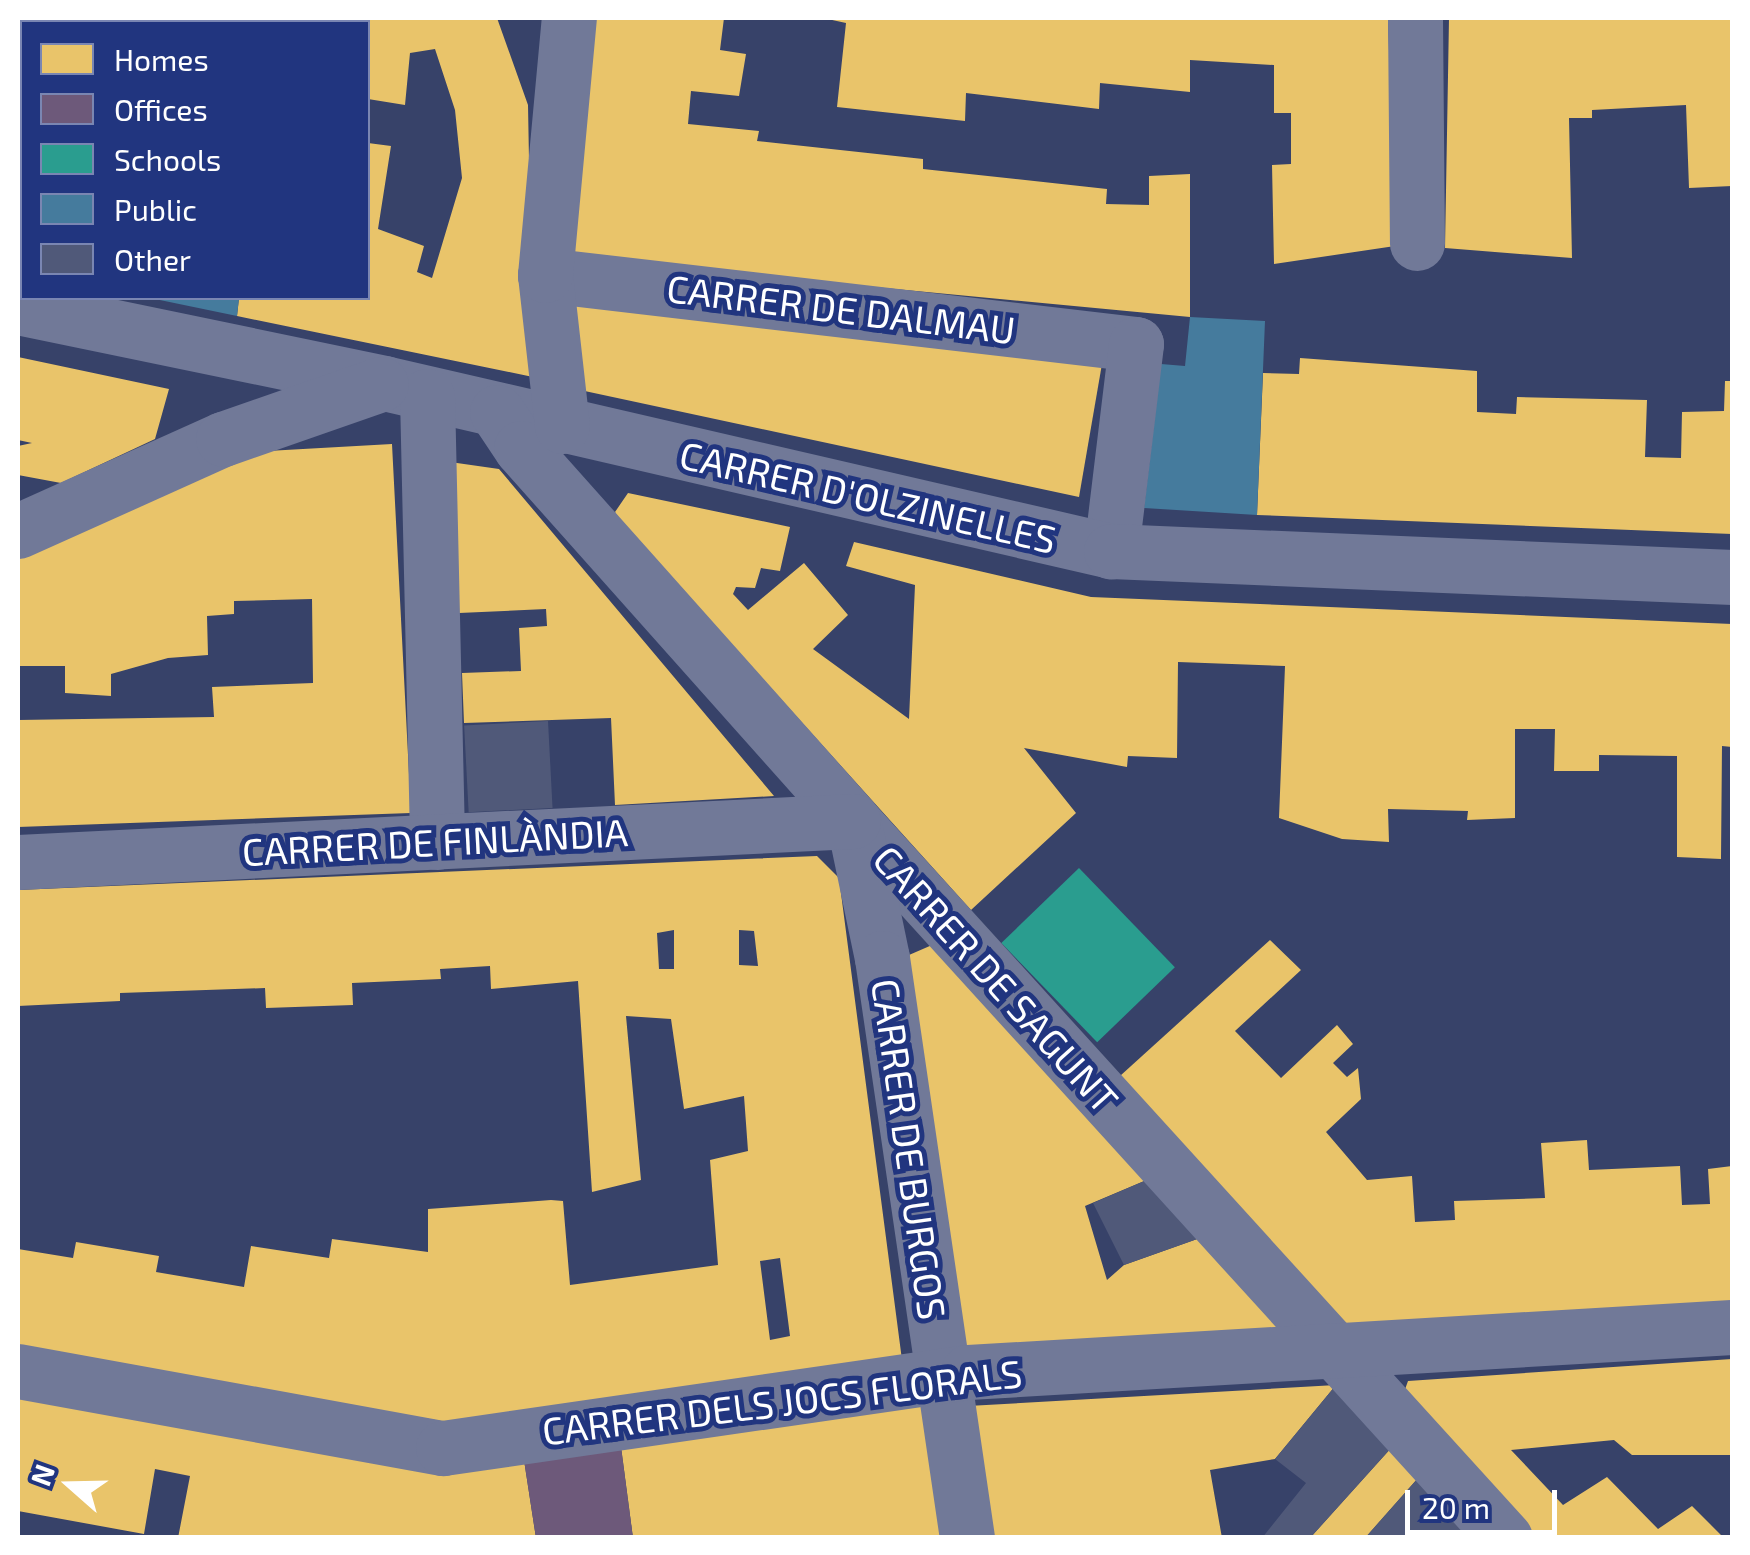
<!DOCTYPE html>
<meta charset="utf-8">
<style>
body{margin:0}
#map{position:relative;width:1750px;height:1555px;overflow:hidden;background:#374269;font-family:"Exo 2",sans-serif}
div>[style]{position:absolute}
.homes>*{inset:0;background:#e9c46a}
.offices>*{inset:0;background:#6d597a}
.schools>*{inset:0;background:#2a9d8f;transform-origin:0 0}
.public>*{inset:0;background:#457b9d}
.building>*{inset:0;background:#505979;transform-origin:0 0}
.minor>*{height:55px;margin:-27.5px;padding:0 27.5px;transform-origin:27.5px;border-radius:27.5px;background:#717998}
span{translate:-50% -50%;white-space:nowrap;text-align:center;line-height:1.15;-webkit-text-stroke:10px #21357f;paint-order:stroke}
.street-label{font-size:38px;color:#fff}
.frame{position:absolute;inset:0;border:20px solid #fff;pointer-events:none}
.legend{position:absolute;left:20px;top:20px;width:350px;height:280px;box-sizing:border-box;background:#21357f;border:2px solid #7a86b2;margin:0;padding:12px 18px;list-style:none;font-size:30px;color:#fff}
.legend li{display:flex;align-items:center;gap:20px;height:50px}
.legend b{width:50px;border:2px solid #7a86b2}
.north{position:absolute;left:20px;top:1435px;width:100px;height:100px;-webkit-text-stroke:8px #21357f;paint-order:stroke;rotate:290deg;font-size:28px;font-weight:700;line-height:40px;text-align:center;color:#fff}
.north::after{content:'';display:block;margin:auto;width:35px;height:45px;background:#fff;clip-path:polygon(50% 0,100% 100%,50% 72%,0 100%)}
.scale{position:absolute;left:1405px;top:1490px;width:152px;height:45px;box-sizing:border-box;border:5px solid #fff;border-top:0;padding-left:12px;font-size:30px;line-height:35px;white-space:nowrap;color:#fff;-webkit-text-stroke:8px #21357f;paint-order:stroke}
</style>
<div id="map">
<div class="homes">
<div style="clip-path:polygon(283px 18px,497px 18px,528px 105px,533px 377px,237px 316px,239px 298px,368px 298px,368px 143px,391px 146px,378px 229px,424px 246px,417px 272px,432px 278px,462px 178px,455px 110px,435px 49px,410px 53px,405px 105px,368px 99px,368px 22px,282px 22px)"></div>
<div style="clip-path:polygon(587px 18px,724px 18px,720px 50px,746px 54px,739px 96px,691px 91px,688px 124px,759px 131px,757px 141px,923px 159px,923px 169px,1107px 189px,1106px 204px,1149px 205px,1149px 176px,1190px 174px,1190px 317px,559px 257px)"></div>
<div style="clip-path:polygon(823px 18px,1388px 18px,1395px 246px,1274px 264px,1272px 165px,1291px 164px,1291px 113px,1274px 113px,1274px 65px,1190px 60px,1190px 92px,1100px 83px,1099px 109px,966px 93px,965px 121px,837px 107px,846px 23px)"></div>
<div style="clip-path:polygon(1449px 18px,1732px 18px,1732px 186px,1689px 188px,1686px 105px,1592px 110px,1592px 118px,1569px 118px,1572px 258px,1445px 248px)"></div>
<div style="clip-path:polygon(566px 296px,1103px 358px,1079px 497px,566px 387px)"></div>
<div style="clip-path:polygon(18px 357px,169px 389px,155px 439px,61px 483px,18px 475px,18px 446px,32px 443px,18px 440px)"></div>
<div style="clip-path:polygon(1300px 358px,1477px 371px,1477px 412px,1516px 414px,1517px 397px,1647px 400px,1645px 457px,1681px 458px,1682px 412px,1724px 411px,1725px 381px,1732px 381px,1732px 534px,1257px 515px,1263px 373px,1299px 374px)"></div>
<div style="clip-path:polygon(392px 444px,411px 813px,18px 827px,18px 720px,214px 717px,212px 687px,313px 683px,312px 599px,234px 601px,234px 614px,207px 616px,208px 655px,168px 658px,111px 674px,111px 696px,65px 693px,65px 666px,18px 666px,18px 556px,251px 452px)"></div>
<div style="clip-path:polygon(450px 462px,499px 469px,774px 796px,615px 805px,611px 718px,464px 723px,462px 673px,521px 671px,519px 628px,547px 626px,546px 609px,459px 613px)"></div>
<div style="clip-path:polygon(628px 493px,790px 527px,780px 571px,761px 568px,755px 588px,736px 587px,733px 594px,748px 610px,804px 563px,848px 615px,813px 649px,909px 719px,915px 585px,846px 566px,854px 542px,1091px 597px,1732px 624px,1732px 747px,1722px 746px,1721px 859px,1677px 857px,1677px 756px,1599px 755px,1599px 771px,1554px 771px,1555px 729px,1515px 729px,1515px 818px,1467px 820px,1468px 811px,1388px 809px,1389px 842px,1342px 839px,1279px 818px,1285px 666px,1178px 662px,1177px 758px,1128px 756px,1127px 767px,1024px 748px,1076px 813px,971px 910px,621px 522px,615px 512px)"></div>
<div style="clip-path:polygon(evenodd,817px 856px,839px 878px,902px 1360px,447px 1422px,18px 1349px,18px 1249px,73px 1258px,76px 1242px,159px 1256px,156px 1272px,244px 1287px,251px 1246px,329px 1258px,332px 1239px,428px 1252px,428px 1209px,551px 1200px,563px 1201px,570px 1285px,718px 1265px,710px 1160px,748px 1151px,744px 1096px,684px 1109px,671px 1019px,626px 1016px,641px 1180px,592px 1192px,578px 981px,491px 989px,490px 966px,440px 969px,441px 979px,352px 983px,353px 1005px,266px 1008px,265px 988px,120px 993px,120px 1001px,18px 1006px,18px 890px,817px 856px,674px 930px,674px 969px,659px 969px,657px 933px,674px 930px,817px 856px,739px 930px,754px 931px,758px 966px,739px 965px,739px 930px,817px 856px,780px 1258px,790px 1336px,770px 1340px,760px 1261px,780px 1258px)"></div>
<div style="clip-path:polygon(1270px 940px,1301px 970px,1235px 1031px,1281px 1078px,1337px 1025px,1353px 1044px,1333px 1063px,1347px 1077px,1358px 1068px,1361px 1099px,1326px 1132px,1367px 1180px,1412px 1176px,1415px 1222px,1455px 1220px,1454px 1201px,1545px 1198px,1541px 1143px,1587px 1140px,1589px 1170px,1680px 1166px,1682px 1205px,1710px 1204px,1708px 1169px,1732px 1166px,1732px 1304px,1348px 1327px,1120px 1076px)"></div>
<div style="clip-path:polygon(939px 942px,1149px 1179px,1085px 1206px,1107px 1280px,1124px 1265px,1200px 1238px,1285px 1334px,962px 1355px,909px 955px)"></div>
<div style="clip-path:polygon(1732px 1359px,1732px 1455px,1632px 1455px,1614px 1440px,1511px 1450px,1563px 1505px,1607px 1477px,1658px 1529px,1692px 1506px,1724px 1538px,1533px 1538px,1403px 1395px,1408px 1381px)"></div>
<div style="clip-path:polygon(1336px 1385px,1275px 1459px,1210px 1470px,1222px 1538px,986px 1538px,968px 1406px)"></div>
<div style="clip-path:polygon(18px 1395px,524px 1460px,536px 1538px,178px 1538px,190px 1476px,155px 1469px,144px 1534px,18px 1511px)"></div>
<div style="clip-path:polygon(927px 1405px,947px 1538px,633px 1538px,621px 1447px)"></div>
<div style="clip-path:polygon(1392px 1447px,1419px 1477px,1365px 1538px,1310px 1538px)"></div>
</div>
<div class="offices">
<div style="clip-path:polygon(621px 1447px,633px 1538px,536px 1538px,524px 1460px)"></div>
</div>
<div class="schools">
<div style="left:1079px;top:868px;width:138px;height:108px;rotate:46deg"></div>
</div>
<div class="public">
<div style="clip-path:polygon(156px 298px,239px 298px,237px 316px,155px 299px)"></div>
<div style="clip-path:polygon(1190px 317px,1265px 321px,1257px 515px,1144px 508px,1161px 364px,1185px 366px)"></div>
</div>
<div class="building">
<div style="left:548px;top:721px;width:87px;height:84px;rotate:87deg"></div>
<div style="clip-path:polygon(1149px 1179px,1200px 1238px,1124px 1265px,1093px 1203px)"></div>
<div style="clip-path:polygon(1336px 1385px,1392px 1447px,1310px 1538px,1262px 1538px,1306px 1483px,1275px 1459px)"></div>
<div style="clip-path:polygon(1419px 1477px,1471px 1538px,1365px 1538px)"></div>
</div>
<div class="minor">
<div style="left:1415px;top:18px;width:225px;rotate:89.5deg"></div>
<div style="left:545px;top:275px;width:595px;rotate:6.66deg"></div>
<div style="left:1136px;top:344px;width:209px;rotate:96.9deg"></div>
<div style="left:18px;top:307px;width:374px;rotate:11.7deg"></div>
<div style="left:384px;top:383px;width:746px;rotate:13.01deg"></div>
<div style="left:1111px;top:551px;width:622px;rotate:2.4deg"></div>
<div style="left:427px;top:396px;width:446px;rotate:88.7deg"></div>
<div style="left:497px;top:412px;width:43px;rotate:56.3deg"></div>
<div style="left:521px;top:448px;width:499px;rotate:48.3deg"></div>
<div style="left:853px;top:821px;width:969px;rotate:47.72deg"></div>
<div style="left:562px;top:426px;width:152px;rotate:-96.4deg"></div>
<div style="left:545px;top:275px;width:258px;rotate:-84.7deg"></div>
<div style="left:18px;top:531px;width:225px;rotate:-24.2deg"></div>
<div style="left:223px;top:439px;width:167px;rotate:-19.2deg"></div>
<div style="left:854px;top:824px;width:137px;rotate:78.2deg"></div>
<div style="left:882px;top:958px;width:586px;rotate:81.66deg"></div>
<div style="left:18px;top:862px;width:836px;rotate:-2.81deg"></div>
<div style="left:18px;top:1371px;width:432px;rotate:10.3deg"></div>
<div style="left:443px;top:1448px;width:530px;rotate:-8.24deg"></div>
<div style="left:968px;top:1372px;width:765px;rotate:-3.37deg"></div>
</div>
<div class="street-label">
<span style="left:841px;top:309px;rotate:7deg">CARRER DE DALMAU</span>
<span style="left:868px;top:497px;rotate:13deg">CARRER D'OLZINELLES</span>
<span style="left:435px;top:842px;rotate:-3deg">CARRER DE FINLÀNDIA</span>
<span style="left:996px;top:979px;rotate:48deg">CARRER DE SAGUNT</span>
<span style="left:909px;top:1149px;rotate:82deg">CARRER DE BURGOS</span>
<span style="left:782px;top:1402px;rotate:-7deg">CARRER DELS JOCS FLORALS</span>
</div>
<div class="frame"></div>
<ul class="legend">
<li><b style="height:28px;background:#e9c46a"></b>Homes</li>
<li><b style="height:28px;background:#6d597a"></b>Offices</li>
<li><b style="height:28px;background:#2a9d8f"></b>Schools</li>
<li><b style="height:28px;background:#457b9d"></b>Public</li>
<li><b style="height:28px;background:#505979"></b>Other</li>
</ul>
<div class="north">N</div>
<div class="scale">20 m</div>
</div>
